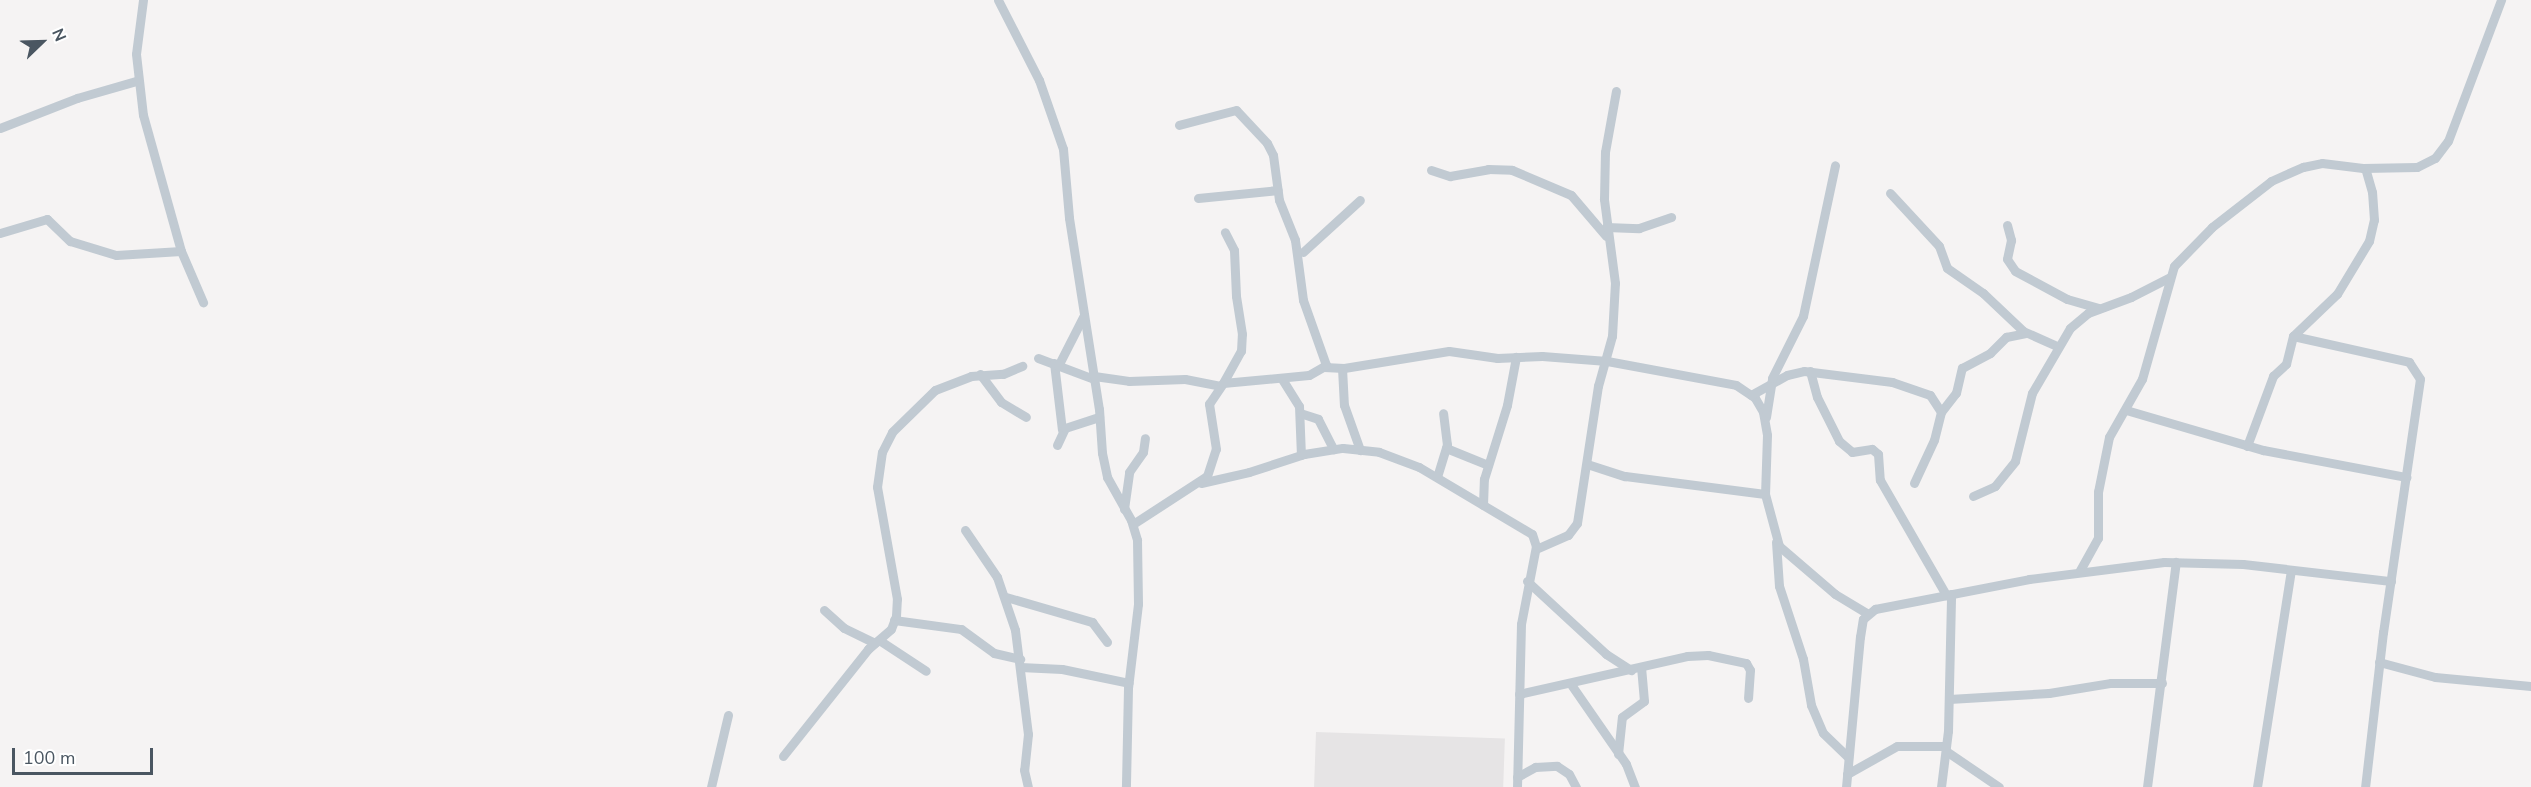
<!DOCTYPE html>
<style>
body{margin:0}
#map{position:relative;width:2531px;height:787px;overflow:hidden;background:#f5f3f3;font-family:"Nunito Sans",sans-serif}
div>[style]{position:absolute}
.education>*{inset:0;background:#e6e4e5;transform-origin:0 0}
.street>*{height:9px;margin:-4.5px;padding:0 4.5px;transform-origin:4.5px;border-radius:4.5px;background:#c1cad2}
span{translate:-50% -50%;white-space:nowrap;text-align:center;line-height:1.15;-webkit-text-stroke:5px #fff;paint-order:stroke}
.north{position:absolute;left:12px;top:12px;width:60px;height:60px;-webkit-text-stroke:4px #fff;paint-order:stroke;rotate:67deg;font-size:16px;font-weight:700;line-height:24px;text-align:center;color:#4a5661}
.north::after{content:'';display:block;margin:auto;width:21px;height:27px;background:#4a5661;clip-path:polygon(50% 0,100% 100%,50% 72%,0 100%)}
.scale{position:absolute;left:12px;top:748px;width:141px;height:27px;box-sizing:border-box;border:3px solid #4a5661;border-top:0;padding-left:8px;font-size:18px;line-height:21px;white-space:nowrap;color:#4a5661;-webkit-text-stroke:4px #fff;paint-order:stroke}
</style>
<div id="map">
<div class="education">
<div style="left:1316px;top:732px;width:189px;height:55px;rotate:2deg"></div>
</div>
<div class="street">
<div style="left:143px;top:0;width:54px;rotate:97.4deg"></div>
<div style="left:136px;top:54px;width:61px;rotate:83.5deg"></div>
<div style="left:143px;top:115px;width:141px;rotate:74.4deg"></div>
<div style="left:181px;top:251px;width:56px;rotate:66.7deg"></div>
<div style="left:998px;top:0;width:90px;rotate:62.9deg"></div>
<div style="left:1039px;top:80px;width:73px;rotate:70.8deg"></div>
<div style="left:1063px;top:149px;width:69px;rotate:85deg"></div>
<div style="left:1069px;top:218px;width:193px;rotate:81.1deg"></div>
<div style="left:1099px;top:409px;width:44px;rotate:86.1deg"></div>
<div style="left:1102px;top:453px;width:25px;rotate:78deg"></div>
<div style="left:1107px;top:477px;width:49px;rotate:60.8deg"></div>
<div style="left:1131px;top:520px;width:21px;rotate:73deg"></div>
<div style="left:1137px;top:540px;width:64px;rotate:89.1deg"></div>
<div style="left:1138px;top:604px;width:85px;rotate:96.8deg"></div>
<div style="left:1128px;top:688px;width:99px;rotate:91.2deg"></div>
<div style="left:0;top:128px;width:83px;rotate:-21.3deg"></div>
<div style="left:77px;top:98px;width:61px;rotate:-16.1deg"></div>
<div style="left:1431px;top:170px;width:20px;rotate:18deg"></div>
<div style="left:1450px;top:176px;width:39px;rotate:-10deg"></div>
<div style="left:1488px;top:169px;width:24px;rotate:2deg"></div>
<div style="left:1512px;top:170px;width:64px;rotate:23deg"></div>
<div style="left:1571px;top:195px;width:54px;rotate:49.5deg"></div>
<div style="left:1890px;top:193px;width:72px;rotate:47.2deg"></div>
<div style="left:1939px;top:246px;width:23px;rotate:70deg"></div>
<div style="left:1947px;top:268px;width:44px;rotate:34.8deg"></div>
<div style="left:1983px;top:293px;width:55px;rotate:43.5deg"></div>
<div style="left:2023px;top:331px;width:36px;rotate:24deg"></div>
<div style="left:1198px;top:198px;width:80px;rotate:-5.7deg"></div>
<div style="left:2007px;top:225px;width:16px;rotate:75deg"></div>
<div style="left:2011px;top:240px;width:19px;rotate:102deg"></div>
<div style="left:2007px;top:259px;width:14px;rotate:56deg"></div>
<div style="left:2015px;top:271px;width:59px;rotate:28.3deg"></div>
<div style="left:2067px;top:299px;width:33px;rotate:16deg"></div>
<div style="left:1606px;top:227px;width:33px;rotate:2deg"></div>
<div style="left:1639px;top:228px;width:34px;rotate:-19deg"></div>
<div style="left:0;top:233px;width:49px;rotate:-16.6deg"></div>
<div style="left:47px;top:219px;width:32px;rotate:44deg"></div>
<div style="left:70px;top:241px;width:48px;rotate:16.9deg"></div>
<div style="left:116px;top:255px;width:65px;rotate:-3.5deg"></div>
<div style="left:1303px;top:252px;width:77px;rotate:-42.4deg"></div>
<div style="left:2293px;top:336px;width:119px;rotate:12.6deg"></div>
<div style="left:2409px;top:362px;width:20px;rotate:57deg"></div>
<div style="left:2420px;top:379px;width:256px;rotate:98.3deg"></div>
<div style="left:2383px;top:632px;width:156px;rotate:96.6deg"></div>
<div style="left:1038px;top:358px;width:60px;rotate:20.6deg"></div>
<div style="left:1054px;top:363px;width:67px;rotate:83.2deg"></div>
<div style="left:1058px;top:366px;width:55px;rotate:-63deg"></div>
<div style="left:1324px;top:367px;width:20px;rotate:3deg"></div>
<div style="left:1344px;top:368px;width:106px;rotate:-9.2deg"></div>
<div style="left:1449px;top:351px;width:49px;rotate:8.3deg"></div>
<div style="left:1497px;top:358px;width:45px;rotate:-2.5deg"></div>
<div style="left:1542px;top:356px;width:65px;rotate:4.4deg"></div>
<div style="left:1607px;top:361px;width:131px;rotate:10.5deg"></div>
<div style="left:1736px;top:385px;width:23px;rotate:34deg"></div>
<div style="left:1755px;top:398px;width:16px;rotate:60deg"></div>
<div style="left:1763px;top:412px;width:23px;rotate:80deg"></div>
<div style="left:1767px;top:435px;width:59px;rotate:91.9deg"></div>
<div style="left:1765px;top:494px;width:54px;rotate:74.9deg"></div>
<div style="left:1779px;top:546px;width:74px;rotate:40.6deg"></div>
<div style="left:1835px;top:594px;width:37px;rotate:31deg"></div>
<div style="left:1342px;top:368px;width:37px;rotate:87deg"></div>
<div style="left:1344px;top:405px;width:48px;rotate:70.4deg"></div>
<div style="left:1810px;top:371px;width:27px;rotate:75deg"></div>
<div style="left:1817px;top:397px;width:49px;rotate:63.4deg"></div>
<div style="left:1839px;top:441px;width:17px;rotate:40deg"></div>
<div style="left:1852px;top:452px;width:20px;rotate:-9deg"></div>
<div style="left:1872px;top:449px;width:8px;rotate:40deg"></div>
<div style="left:1878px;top:454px;width:26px;rotate:86deg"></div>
<div style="left:1880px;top:480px;width:133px;rotate:60.1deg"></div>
<div style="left:980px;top:374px;width:35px;rotate:53deg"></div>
<div style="left:1001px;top:402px;width:29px;rotate:31deg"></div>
<div style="left:1094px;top:376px;width:35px;rotate:8deg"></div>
<div style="left:1129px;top:381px;width:56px;rotate:-2deg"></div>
<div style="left:1185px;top:379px;width:36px;rotate:11deg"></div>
<div style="left:1282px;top:379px;width:32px;rotate:58deg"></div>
<div style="left:1299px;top:406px;width:49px;rotate:87.7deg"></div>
<div style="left:1223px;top:383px;width:37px;rotate:-61deg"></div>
<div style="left:1241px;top:351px;width:17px;rotate:-87deg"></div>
<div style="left:1242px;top:334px;width:38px;rotate:-99deg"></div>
<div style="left:1236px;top:296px;width:46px;rotate:-92.5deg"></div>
<div style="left:1234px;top:250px;width:20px;rotate:-117deg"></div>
<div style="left:1751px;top:395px;width:41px;rotate:-29.1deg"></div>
<div style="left:1787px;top:375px;width:17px;rotate:-13deg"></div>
<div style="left:1804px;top:371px;width:89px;rotate:7.1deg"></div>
<div style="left:1892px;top:382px;width:40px;rotate:18.9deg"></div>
<div style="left:1930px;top:395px;width:20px;rotate:57deg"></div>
<div style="left:2126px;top:410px;width:143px;rotate:16.3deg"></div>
<div style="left:2263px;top:450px;width:146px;rotate:10.7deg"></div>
<div style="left:1300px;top:413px;width:19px;rotate:18deg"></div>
<div style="left:1318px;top:419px;width:34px;rotate:63deg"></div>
<div style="left:1766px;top:417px;width:39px;rotate:-81deg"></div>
<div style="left:1772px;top:378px;width:69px;rotate:-63.4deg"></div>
<div style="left:1803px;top:316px;width:154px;rotate:-78deg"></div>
<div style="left:1057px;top:445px;width:19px;rotate:-65deg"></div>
<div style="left:1065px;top:428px;width:36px;rotate:-18deg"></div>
<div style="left:2247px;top:446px;width:75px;rotate:-69.6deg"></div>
<div style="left:2273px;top:376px;width:18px;rotate:-43deg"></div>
<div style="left:2286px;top:364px;width:29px;rotate:-76deg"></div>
<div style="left:2293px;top:336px;width:61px;rotate:-43.7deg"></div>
<div style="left:2337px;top:294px;width:62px;rotate:-58.9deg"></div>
<div style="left:2369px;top:241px;width:22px;rotate:-77deg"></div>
<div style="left:2374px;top:220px;width:28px;rotate:-94deg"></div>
<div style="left:2372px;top:192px;width:25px;rotate:-106deg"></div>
<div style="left:1446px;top:448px;width:45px;rotate:22deg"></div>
<div style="left:1587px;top:464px;width:40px;rotate:18deg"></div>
<div style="left:1625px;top:476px;width:141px;rotate:7.3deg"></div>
<div style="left:1437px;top:477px;width:34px;rotate:-73deg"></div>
<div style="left:1447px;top:445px;width:32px;rotate:-97deg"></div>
<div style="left:1201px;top:483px;width:49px;rotate:-12.9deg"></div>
<div style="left:1249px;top:472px;width:58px;rotate:-18.1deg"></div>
<div style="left:1304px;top:454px;width:39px;rotate:-9deg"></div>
<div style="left:1343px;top:448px;width:36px;rotate:6deg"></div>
<div style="left:1379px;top:452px;width:43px;rotate:20.6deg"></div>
<div style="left:1419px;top:467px;width:131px;rotate:30.7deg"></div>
<div style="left:1532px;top:534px;width:13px;rotate:72deg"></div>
<div style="left:1536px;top:546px;width:79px;rotate:100.9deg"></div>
<div style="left:1521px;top:624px;width:163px;rotate:91.4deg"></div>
<div style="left:1914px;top:483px;width:47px;rotate:-65.1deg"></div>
<div style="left:1934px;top:440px;width:29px;rotate:-76deg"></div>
<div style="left:1941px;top:412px;width:24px;rotate:-52deg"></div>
<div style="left:1956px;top:393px;width:26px;rotate:-77deg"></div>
<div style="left:1962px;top:368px;width:32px;rotate:-28deg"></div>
<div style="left:1990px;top:353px;width:23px;rotate:-45deg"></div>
<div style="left:2006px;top:337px;width:20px;rotate:-11deg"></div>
<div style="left:1973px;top:496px;width:24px;rotate:-24deg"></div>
<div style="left:1995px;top:486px;width:32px;rotate:-51deg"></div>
<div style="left:2015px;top:461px;width:70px;rotate:-76deg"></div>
<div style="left:2032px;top:393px;width:75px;rotate:-59.7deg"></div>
<div style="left:2070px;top:328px;width:23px;rotate:-40deg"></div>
<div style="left:2088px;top:313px;width:46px;rotate:-20.4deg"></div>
<div style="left:2131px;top:297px;width:44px;rotate:-27.1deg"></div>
<div style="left:1483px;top:505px;width:26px;rotate:-88deg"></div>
<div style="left:1484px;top:479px;width:77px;rotate:-72.7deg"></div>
<div style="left:1507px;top:405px;width:49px;rotate:-79.4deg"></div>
<div style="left:1124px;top:509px;width:37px;rotate:-82deg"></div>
<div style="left:1129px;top:472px;width:24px;rotate:-55deg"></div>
<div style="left:1143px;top:452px;width:14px;rotate:-82deg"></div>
<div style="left:1133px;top:524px;width:88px;rotate:-33deg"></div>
<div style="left:1207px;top:476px;width:28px;rotate:-72deg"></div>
<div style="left:1216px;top:449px;width:46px;rotate:-98.8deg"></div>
<div style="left:1209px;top:404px;width:25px;rotate:-56deg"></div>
<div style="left:1223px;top:383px;width:86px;rotate:-5.3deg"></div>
<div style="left:1309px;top:375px;width:20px;rotate:-30deg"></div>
<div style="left:1326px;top:365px;width:69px;rotate:-109.5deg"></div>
<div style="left:1303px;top:300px;width:61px;rotate:-97.6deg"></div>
<div style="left:1295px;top:240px;width:43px;rotate:-111.8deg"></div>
<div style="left:1279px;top:200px;width:45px;rotate:-97.6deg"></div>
<div style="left:1273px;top:155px;width:13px;rotate:-117deg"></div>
<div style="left:1267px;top:143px;width:45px;rotate:-133.2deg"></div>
<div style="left:1236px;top:110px;width:59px;rotate:165.3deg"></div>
<div style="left:965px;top:530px;width:57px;rotate:55.8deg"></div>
<div style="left:997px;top:577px;width:56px;rotate:71.2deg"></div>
<div style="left:1015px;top:630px;width:105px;rotate:82.9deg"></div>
<div style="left:1028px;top:734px;width:36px;rotate:96deg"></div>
<div style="left:1024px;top:770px;width:17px;rotate:77deg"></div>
<div style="left:1776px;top:542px;width:44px;rotate:86.1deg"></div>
<div style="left:1779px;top:586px;width:77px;rotate:71.8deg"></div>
<div style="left:1803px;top:659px;width:47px;rotate:80.1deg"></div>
<div style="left:1811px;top:705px;width:30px;rotate:67deg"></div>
<div style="left:1823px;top:733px;width:35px;rotate:44deg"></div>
<div style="left:1536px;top:549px;width:35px;rotate:-24deg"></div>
<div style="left:1568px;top:535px;width:15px;rotate:-53deg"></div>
<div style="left:1577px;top:523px;width:139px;rotate:-81.3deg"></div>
<div style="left:1598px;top:386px;width:52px;rotate:-74.4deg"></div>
<div style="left:1612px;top:336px;width:53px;rotate:-86.8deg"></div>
<div style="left:1615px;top:283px;width:85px;rotate:-97.5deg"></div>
<div style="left:1604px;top:199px;width:47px;rotate:-88.8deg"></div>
<div style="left:1605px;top:152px;width:62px;rotate:-79.8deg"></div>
<div style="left:2079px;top:572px;width:39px;rotate:-61deg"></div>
<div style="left:2098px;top:538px;width:46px;rotate:-90deg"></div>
<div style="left:2098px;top:492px;width:56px;rotate:-78.7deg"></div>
<div style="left:2109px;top:437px;width:67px;rotate:-60.4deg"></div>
<div style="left:2142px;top:379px;width:117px;rotate:-74.2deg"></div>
<div style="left:2174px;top:266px;width:54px;rotate:-45.7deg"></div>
<div style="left:2212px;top:227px;width:75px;rotate:-37.9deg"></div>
<div style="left:2271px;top:181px;width:35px;rotate:-24deg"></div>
<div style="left:2303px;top:167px;width:19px;rotate:-12deg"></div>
<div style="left:2322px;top:163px;width:41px;rotate:7deg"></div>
<div style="left:2363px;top:168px;width:54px;rotate:-1.1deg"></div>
<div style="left:2417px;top:167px;width:20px;rotate:-27deg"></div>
<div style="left:2435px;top:158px;width:21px;rotate:-53deg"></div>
<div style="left:2448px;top:141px;width:151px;rotate:-69.4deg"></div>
<div style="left:1527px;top:581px;width:108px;rotate:42.7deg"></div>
<div style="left:1606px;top:654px;width:30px;rotate:33deg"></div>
<div style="left:1006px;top:597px;width:90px;rotate:16.2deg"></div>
<div style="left:1092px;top:622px;width:25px;rotate:53deg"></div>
<div style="left:824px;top:610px;width:27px;rotate:42deg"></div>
<div style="left:844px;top:628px;width:34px;rotate:26deg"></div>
<div style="left:894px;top:620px;width:68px;rotate:7.7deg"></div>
<div style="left:961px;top:629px;width:41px;rotate:36deg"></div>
<div style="left:994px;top:653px;width:27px;rotate:13deg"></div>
<div style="left:879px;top:640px;width:56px;rotate:33.4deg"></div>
<div style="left:2379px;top:662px;width:58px;rotate:15deg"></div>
<div style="left:2435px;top:677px;width:96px;rotate:5.4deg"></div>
<div style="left:1020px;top:667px;width:42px;rotate:2.7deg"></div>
<div style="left:1062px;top:669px;width:68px;rotate:11.8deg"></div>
<div style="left:1570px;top:683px;width:98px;rotate:55.3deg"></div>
<div style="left:1626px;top:764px;width:25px;rotate:69deg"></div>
<div style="left:1519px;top:694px;width:172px;rotate:-12.7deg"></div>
<div style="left:1687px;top:656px;width:21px;rotate:-3deg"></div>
<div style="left:1708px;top:655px;width:39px;rotate:12deg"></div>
<div style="left:1746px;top:663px;width:8px;rotate:60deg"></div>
<div style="left:1750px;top:670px;width:28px;rotate:94deg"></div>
<div style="left:1949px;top:699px;width:100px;rotate:-3.4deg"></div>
<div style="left:2049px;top:693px;width:63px;rotate:-9.2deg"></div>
<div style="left:2111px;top:683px;width:51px"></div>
<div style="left:1946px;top:751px;width:64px;rotate:34.2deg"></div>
<div style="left:1618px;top:754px;width:37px;rotate:-84deg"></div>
<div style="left:1622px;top:717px;width:27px;rotate:-36deg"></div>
<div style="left:1644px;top:701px;width:33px;rotate:-95deg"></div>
<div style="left:783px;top:756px;width:137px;rotate:-51.5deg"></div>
<div style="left:868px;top:649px;width:30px;rotate:-41deg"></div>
<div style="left:891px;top:629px;width:14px;rotate:-69deg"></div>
<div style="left:896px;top:616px;width:17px;rotate:-87deg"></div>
<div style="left:897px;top:599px;width:114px;rotate:-100.1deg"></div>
<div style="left:877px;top:487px;width:35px;rotate:-82deg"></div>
<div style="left:882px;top:452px;width:22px;rotate:-63deg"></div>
<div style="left:892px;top:432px;width:60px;rotate:-44.3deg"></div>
<div style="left:935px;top:390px;width:39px;rotate:-21deg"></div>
<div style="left:971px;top:376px;width:32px;rotate:-4deg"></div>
<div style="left:1003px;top:374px;width:21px;rotate:-23deg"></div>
<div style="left:1847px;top:774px;width:57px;rotate:-29.2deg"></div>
<div style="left:1897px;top:746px;width:49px"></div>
<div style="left:1517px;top:777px;width:21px;rotate:-29deg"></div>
<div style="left:1535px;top:767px;width:22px;rotate:-3deg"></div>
<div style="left:1557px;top:766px;width:14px;rotate:34deg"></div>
<div style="left:1569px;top:774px;width:15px;rotate:62deg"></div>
<div style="left:711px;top:787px;width:74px;rotate:-76.7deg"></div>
<div style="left:1846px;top:787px;width:151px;rotate:-84.7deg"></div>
<div style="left:1860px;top:637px;width:18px;rotate:-81deg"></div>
<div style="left:1863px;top:619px;width:16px;rotate:-40deg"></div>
<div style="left:1875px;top:609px;width:157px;rotate:-11deg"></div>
<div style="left:2029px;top:579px;width:136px;rotate:-7.2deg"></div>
<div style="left:2164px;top:562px;width:79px;rotate:1.5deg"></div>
<div style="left:2243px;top:564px;width:149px;rotate:6.6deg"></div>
<div style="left:1941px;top:787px;width:56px;rotate:-82.9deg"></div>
<div style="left:1948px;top:731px;width:137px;rotate:-88.7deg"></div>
<div style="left:2147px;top:787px;width:227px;rotate:-82.7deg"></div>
<div style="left:2257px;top:787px;width:219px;rotate:-81.1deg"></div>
</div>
<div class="north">N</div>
<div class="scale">100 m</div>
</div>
